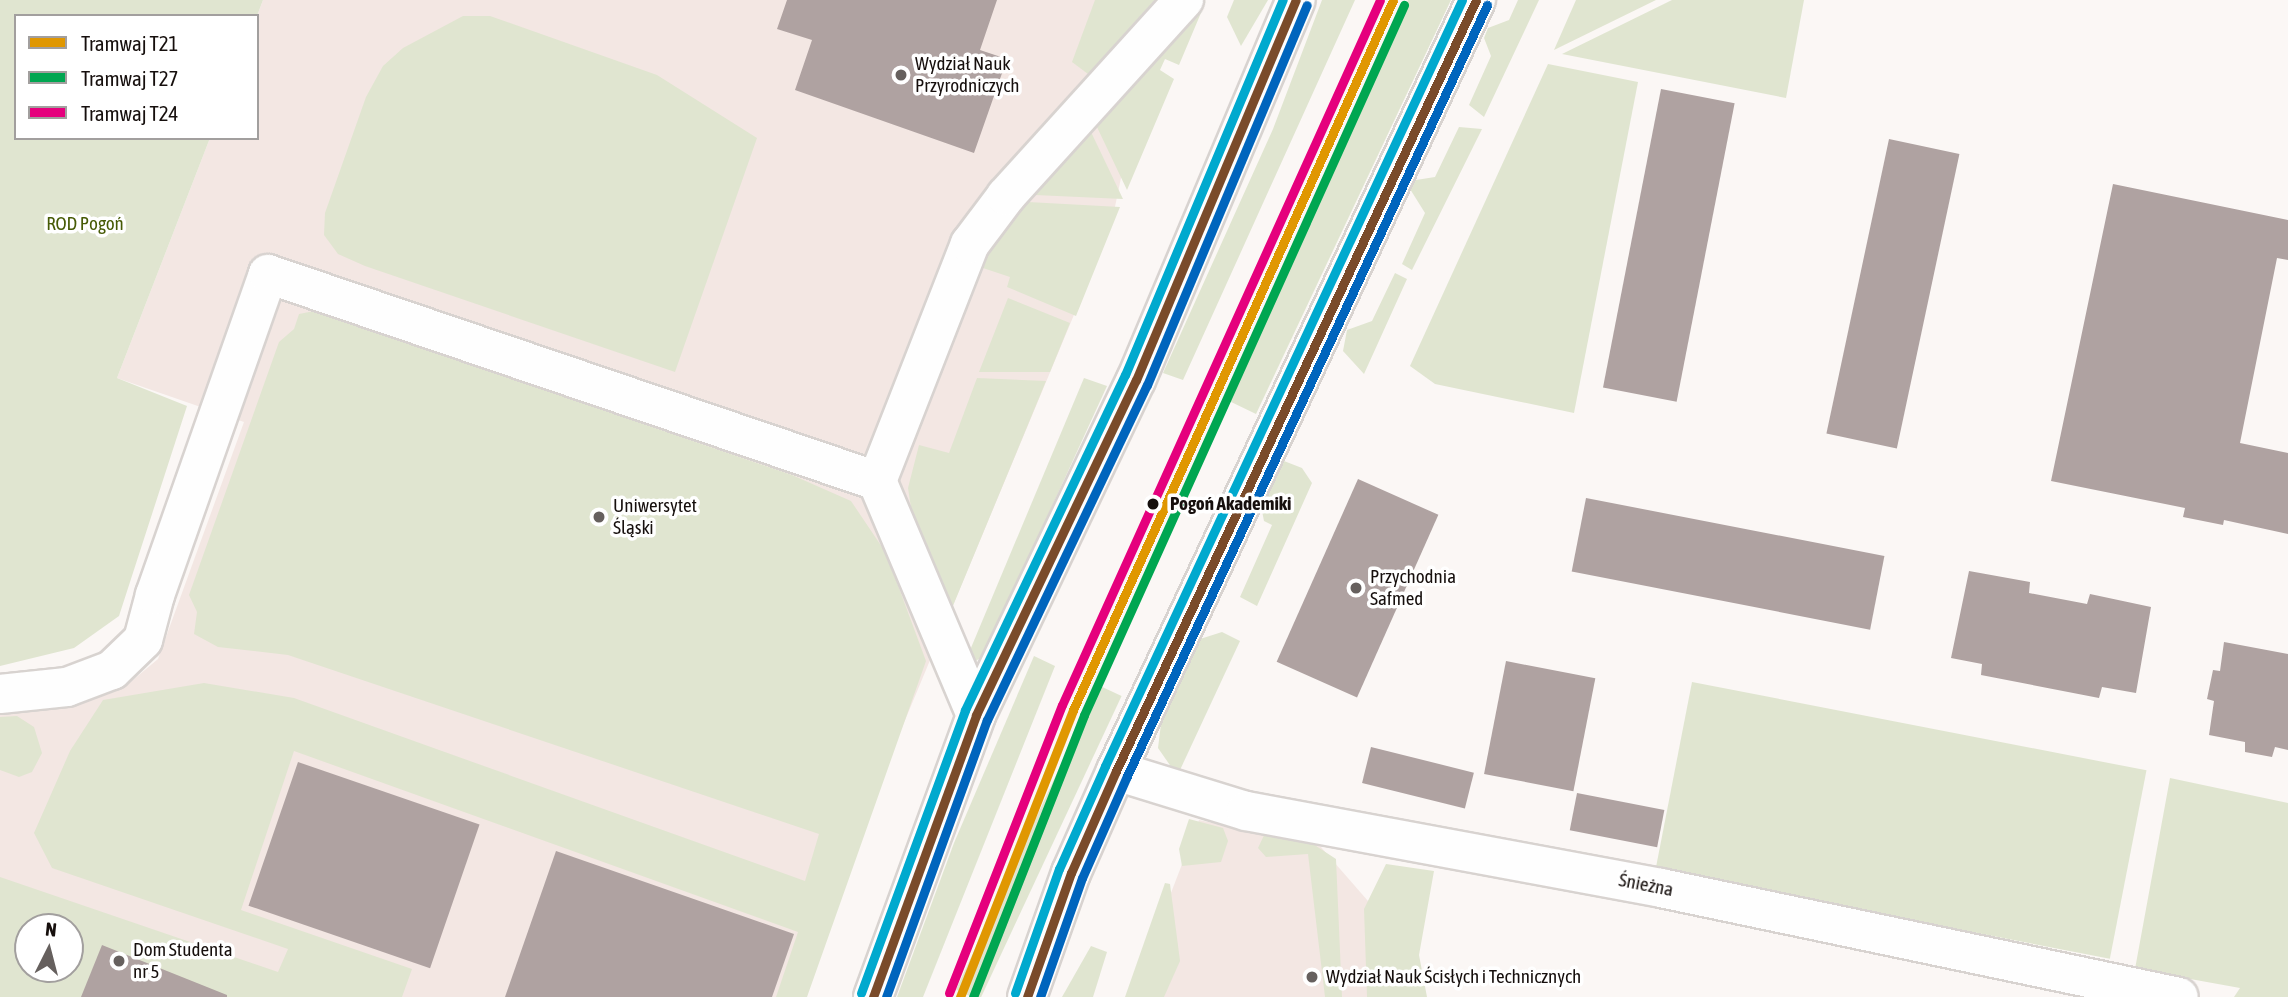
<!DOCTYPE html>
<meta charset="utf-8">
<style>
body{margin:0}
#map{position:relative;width:2288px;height:997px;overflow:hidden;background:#fbf7f5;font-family:"Asap Condensed",sans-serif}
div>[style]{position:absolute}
.built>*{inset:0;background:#f3e7e3}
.green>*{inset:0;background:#e0e5d0;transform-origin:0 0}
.building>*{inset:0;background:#afa2a1;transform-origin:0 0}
.roads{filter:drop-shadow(2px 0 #d8d3d0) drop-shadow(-2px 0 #d8d3d0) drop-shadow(0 2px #d8d3d0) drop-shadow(0 -2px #d8d3d0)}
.street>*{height:38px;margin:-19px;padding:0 19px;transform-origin:19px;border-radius:19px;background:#fefefe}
.secondary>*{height:38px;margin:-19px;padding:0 19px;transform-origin:19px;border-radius:19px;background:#fefefe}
.bus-1>*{height:9px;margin:-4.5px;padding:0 4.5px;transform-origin:4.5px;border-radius:4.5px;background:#7a4b2a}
.bus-2>*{height:9px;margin:-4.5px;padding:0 4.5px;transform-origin:4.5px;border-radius:4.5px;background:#0065bd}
.bus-3>*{height:9px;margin:-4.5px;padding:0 4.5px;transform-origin:4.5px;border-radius:4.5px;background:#00a9ce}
.tram-1>*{height:9px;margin:-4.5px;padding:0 4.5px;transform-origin:4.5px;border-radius:4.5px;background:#e09701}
.tram-2>*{height:9px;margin:-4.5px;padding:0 4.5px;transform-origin:4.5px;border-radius:4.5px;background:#00a651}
.tram-3>*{height:9px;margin:-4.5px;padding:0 4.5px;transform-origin:4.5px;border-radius:4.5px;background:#e5007d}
.dots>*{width:19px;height:19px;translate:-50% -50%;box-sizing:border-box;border:4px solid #fff;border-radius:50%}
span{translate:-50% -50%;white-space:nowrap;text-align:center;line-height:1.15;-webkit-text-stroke:7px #fff;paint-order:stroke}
.poi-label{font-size:19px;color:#160f0d}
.left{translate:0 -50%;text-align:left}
.park-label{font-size:19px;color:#475b06}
.stop-label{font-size:19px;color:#160f0d;font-weight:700}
.street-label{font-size:19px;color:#160f0d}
.legend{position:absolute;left:14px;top:14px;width:245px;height:126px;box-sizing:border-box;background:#fff;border:2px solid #a29f9e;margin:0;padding:9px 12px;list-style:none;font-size:21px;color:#160f0d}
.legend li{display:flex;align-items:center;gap:14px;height:35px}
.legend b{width:35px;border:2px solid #a29f9e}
.north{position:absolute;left:14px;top:913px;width:70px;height:70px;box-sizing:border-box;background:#fff;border:2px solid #a29f9e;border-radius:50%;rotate:6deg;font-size:19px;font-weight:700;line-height:28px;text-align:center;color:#160f0d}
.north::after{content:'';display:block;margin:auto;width:24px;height:32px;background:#66605e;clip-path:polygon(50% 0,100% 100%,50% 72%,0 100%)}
</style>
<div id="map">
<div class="built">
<div style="clip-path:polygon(evenodd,263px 0,1158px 0,1111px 226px,828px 905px,798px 997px,0 997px,0 714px,127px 685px,158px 659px,244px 422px,117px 378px,210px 138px,257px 138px,257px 16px,263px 0,28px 927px,70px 927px,70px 969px,28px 969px,28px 927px)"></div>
<div style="clip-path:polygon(1199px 820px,1320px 846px,1368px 901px,1389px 997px,1131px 997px)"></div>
</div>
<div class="green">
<div style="clip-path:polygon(0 0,263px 0,257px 16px,16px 16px,16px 138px,210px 138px,117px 378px,187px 406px,119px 616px,74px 648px,0 666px)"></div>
<div style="clip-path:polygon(1095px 0,1155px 0,1088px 74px,1072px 62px)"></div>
<div style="clip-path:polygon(1234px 0,1268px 0,1241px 46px,1227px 17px)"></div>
<div style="clip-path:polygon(1322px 0,1355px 0,1183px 380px,1163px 373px,1273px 129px)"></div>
<div style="clip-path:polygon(1408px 0,1451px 0,1256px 414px,1227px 400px)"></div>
<div style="clip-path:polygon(1518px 0,1539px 0,1484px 117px,1469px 105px,1491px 56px,1484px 38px,1488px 28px,1509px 20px)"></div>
<div style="clip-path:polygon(1576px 0,1656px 0,1554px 50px)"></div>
<div style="clip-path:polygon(1672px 0,1804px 0,1786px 98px,1562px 54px)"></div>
<div style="clip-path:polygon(1206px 1px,1179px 65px,1165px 59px,1160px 70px,1174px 79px,1127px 190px,1096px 125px)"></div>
<div style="clip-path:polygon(463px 16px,490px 16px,657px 75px,757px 138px,675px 372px,365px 266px,338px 254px,324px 235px,325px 213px,366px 97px,383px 66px,403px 48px)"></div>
<div style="clip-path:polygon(1548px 64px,1638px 82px,1574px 413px,1435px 384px,1410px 366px)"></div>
<div style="clip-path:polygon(1459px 127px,1482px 129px,1412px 270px,1402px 264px,1425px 213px,1410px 189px,1416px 180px,1435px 177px)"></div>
<div style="clip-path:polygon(1091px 132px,1123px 199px,1035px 195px)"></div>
<div style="clip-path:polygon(1028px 202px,1120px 207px,1076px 316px,1007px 287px,1010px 277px,977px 266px)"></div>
<div style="clip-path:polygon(1395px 273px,1407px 279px,1364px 374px,1343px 351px,1347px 330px,1372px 321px)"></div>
<div style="clip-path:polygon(1008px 298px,1070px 323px,1050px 372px,979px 372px)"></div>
<div style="clip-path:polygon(evenodd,314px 311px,792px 475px,851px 501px,886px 553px,926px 661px,807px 997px,776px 997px,798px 932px,294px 751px,241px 910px,412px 969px,402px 997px,0 997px,0 877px,278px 972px,288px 949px,52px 868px,34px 833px,70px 751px,103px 700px,204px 683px,294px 698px,805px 881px,819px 834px,288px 655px,218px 647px,194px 634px,197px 612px,189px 595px,279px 342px,294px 329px,299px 314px,314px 311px,28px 927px,70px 927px,70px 969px,28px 969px,28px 927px)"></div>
<div style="clip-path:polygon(977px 378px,1046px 381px,950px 613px,912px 514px,908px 488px,919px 445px,949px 453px)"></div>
<div style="clip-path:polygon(1084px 378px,1107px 386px,984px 655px,976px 661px,968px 655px)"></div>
<div style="clip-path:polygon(1284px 461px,1302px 468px,1312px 483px,1257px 606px,1240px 597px,1272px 525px,1264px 521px,1261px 506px)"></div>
<div style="clip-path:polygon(1222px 632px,1240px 641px,1180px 770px,1174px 771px,1158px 748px,1161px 724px,1197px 640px)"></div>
<div style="clip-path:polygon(1034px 656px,1055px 666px,923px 997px,897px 997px,954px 843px)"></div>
<div style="left:1692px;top:682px;width:463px;height:192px;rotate:11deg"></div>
<div style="left:1098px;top:685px;width:26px;height:336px;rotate:25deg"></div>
<div style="clip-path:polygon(17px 716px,34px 727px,42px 753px,32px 772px,19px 777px,0 770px,0 717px)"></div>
<div style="clip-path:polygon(2170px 778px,2288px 803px,2288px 997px,2234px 997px,2240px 988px,2135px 969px)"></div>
<div style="clip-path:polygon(1189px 819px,1223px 828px,1228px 841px,1221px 862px,1182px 866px,1179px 849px)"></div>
<div style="clip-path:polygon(1266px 831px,1307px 840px,1336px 859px,1342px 997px,1325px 997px,1308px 854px,1266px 857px,1258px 848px)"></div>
<div style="clip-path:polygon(1386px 864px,1434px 871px,1419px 955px,1427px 997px,1367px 997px,1364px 909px)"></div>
<div style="clip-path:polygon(1165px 883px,1170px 884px,1180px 961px,1164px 997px,1125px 997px)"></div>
<div style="clip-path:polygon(1091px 946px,1107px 952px,1093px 997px,1062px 997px)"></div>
</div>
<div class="building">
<div style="clip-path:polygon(787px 0,997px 0,980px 50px,1007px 59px,974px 153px,795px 90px,812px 40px,777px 29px)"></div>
<div style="left:1661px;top:89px;width:75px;height:304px;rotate:11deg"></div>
<div style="left:1889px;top:139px;width:72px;height:301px;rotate:12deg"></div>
<div style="clip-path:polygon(2113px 184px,2288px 220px,2288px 260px,2277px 258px,2240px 443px,2288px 453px,2288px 534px,2224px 520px,2223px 525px,2183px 517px,2185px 508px,2051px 481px)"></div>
<div style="left:1358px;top:479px;width:88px;height:200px;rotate:24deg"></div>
<div style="left:1586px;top:498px;width:304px;height:75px;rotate:11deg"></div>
<div style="clip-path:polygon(1969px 571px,2030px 582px,2029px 593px,2087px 604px,2090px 594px,2151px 607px,2136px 693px,2102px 687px,2099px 698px,1981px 675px,1982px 664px,1951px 658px)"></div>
<div style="clip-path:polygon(2224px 642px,2288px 654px,2288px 750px,2275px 747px,2272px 757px,2245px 752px,2245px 742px,2209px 735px,2214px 701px,2207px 699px,2213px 670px,2220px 671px)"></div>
<div style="left:1506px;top:661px;width:91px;height:115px;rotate:11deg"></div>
<div style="left:1371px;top:747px;width:106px;height:37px;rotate:14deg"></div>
<div style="left:298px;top:762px;width:192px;height:152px;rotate:19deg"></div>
<div style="left:1577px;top:793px;width:89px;height:38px;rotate:11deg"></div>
<div style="clip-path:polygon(556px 851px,794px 934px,772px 997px,505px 997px)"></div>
<div style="clip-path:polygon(102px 945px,227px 995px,227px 997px,81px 997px)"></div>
</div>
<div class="roads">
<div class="street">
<div style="left:0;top:694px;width:67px;rotate:-6deg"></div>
<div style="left:67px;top:687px;width:48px;rotate:-20.7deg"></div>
<div style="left:112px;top:670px;width:43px;rotate:-44.1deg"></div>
<div style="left:143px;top:640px;width:47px;rotate:-75.1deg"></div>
<div style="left:155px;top:595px;width:340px;rotate:-70.6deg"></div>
<div style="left:268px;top:274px;width:643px;rotate:18.77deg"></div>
<div style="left:976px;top:715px;width:254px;rotate:-112.9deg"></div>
<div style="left:877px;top:481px;width:255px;rotate:-68.6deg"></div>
<div style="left:970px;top:244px;width:60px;rotate:-53.1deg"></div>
<div style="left:1006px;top:196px;width:265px;rotate:-47.8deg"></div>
<div style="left:1116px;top:771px;width:136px;rotate:17.1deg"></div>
<div style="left:1246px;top:811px;width:422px;rotate:10.5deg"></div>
<div style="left:1661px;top:888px;width:529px;rotate:11.88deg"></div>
</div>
<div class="secondary">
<div style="left:873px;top:997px;width:300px;rotate:-69.9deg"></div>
<div style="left:976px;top:715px;width:371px;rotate:-64.5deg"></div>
<div style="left:1136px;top:380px;width:412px;rotate:-67.2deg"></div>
<div style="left:1027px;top:997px;width:132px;rotate:-70.5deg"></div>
<div style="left:1071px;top:873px;width:111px;rotate:-66.2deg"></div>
<div style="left:1116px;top:771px;width:851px;rotate:-64.97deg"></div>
</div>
</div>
<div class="bus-1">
<div style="left:873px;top:997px;width:300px;rotate:-69.9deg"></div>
<div style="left:976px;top:715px;width:371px;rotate:-64.5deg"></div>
<div style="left:1136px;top:380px;width:412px;rotate:-67.2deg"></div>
<div style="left:1027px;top:997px;width:132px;rotate:-70.5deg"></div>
<div style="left:1071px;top:873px;width:111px;rotate:-66.2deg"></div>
<div style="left:1116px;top:771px;width:851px;rotate:-64.97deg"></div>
</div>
<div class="bus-2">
<div style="left:886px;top:997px;width:295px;rotate:-70deg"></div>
<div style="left:987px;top:720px;width:371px;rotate:-64.5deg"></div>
<div style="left:1147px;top:385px;width:412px;rotate:-67.2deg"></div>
<div style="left:1040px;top:997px;width:126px;rotate:-70.6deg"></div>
<div style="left:1082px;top:878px;width:111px;rotate:-66.2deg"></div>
<div style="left:1127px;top:776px;width:851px;rotate:-64.97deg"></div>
</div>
<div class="bus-3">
<div style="left:861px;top:993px;width:302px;rotate:-69.8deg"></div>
<div style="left:965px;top:710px;width:371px;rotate:-64.5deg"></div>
<div style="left:1125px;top:375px;width:407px;rotate:-67.2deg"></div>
<div style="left:1015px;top:993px;width:132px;rotate:-70.5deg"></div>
<div style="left:1059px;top:869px;width:113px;rotate:-65.9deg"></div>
<div style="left:1105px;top:766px;width:845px;rotate:-65.01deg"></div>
</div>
<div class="tram-1">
<div style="left:960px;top:997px;width:308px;rotate:-68.5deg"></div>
<div style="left:1073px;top:710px;width:779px;rotate:-65.74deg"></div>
</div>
<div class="tram-2">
<div style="left:973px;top:997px;width:303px;rotate:-68.5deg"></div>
<div style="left:1084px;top:715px;width:779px;rotate:-65.74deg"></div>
</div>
<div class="tram-3">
<div style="left:949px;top:993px;width:309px;rotate:-68.6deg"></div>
<div style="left:1062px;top:705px;width:773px;rotate:-65.72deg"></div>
</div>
<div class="dots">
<div style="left:901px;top:75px;background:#66605e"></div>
<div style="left:1153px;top:504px;background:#160f0d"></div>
<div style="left:599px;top:517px;background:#66605e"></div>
<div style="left:1356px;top:588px;background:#66605e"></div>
<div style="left:119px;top:961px;background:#66605e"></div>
<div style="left:1312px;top:977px;background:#66605e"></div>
</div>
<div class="poi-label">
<span class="left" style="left:915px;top:75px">Wydział Nauk<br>Przyrodniczych</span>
<span class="left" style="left:613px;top:517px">Uniwersytet<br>Śląski</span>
<span class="left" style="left:1370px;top:588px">Przychodnia<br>Safmed</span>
<span class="left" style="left:133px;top:961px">Dom Studenta<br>nr 5</span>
<span class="left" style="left:1326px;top:977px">Wydział Nauk Ścisłych i Technicznych</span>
</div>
<div class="park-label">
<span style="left:85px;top:224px">ROD Pogoń</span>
</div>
<div class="stop-label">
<span class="left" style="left:1170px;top:504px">Pogoń Akademiki</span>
</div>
<div class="street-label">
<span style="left:1646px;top:885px;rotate:11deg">Śnieżna</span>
</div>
<ul class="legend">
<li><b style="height:9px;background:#e09701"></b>Tramwaj T21</li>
<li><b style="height:9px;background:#00a651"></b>Tramwaj T27</li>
<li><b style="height:9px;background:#e5007d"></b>Tramwaj T24</li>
</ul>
<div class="north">N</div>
</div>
